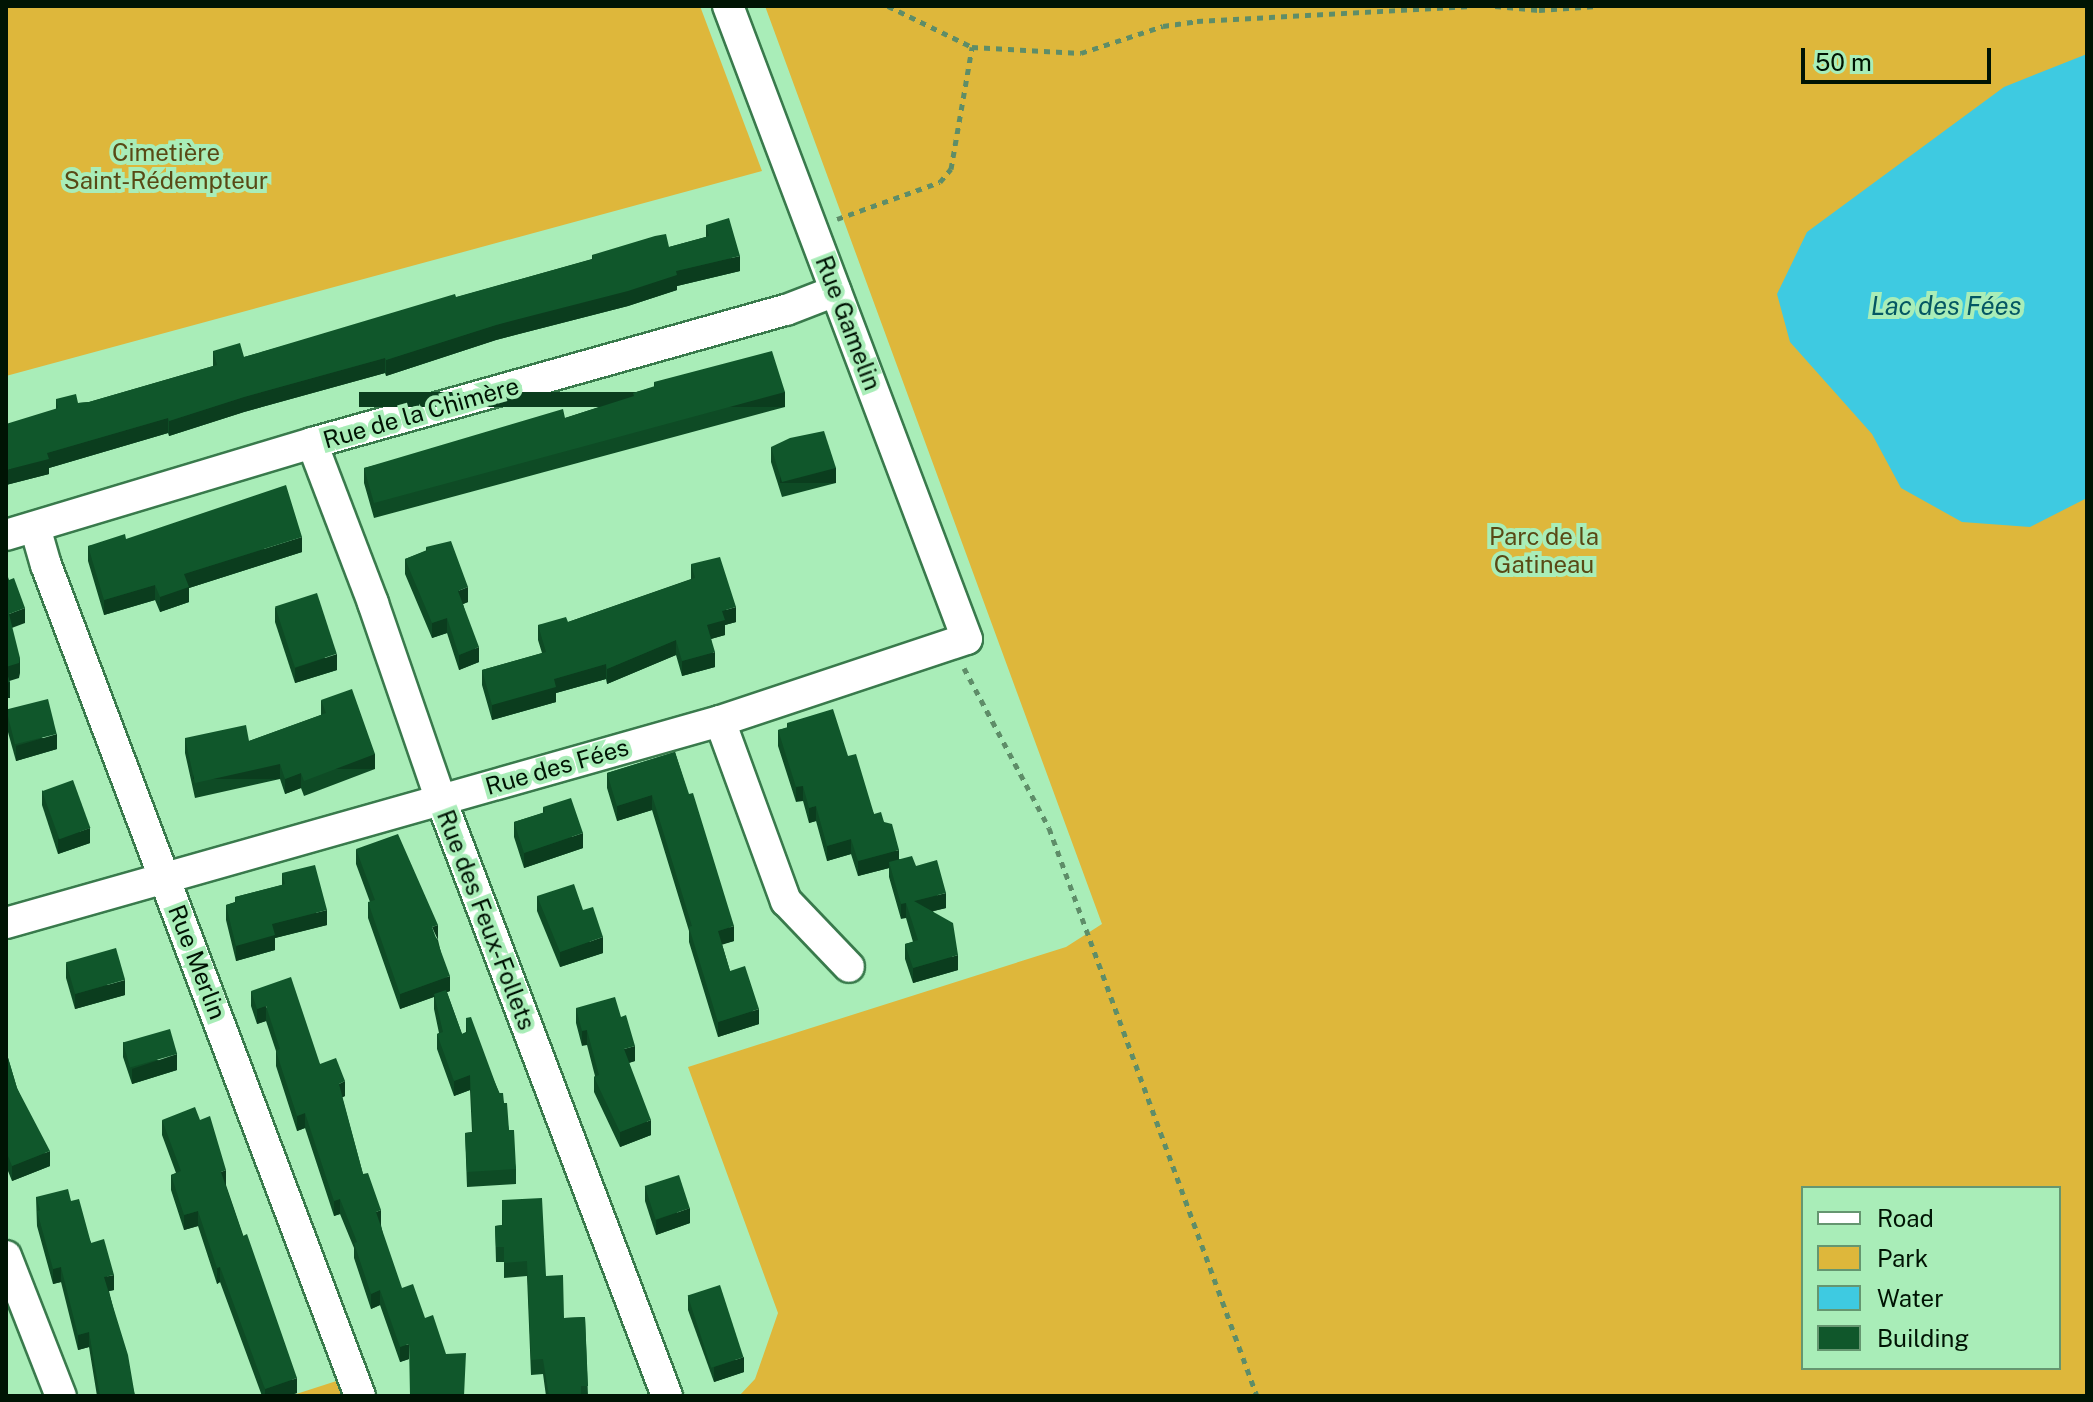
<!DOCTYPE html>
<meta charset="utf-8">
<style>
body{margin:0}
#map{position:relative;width:2093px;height:1402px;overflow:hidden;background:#a9edb8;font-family:"Public Sans",sans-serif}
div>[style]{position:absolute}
.green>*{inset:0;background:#deb73b}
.water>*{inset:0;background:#3ecae1}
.path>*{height:5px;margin-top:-2.5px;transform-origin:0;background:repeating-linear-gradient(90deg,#5e8d68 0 6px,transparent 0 12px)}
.roads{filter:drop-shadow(2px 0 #397a4c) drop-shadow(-2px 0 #397a4c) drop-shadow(0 2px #397a4c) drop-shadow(0 -2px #397a4c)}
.street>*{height:30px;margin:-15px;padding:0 15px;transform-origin:15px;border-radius:15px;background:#fff}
.wall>*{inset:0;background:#0e4b25}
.shaded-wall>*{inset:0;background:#0b3d1e;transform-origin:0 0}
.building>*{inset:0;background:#10572b;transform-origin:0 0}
span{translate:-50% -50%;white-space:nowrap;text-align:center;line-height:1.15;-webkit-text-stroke:8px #a9edb8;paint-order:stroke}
.park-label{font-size:24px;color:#594915}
.street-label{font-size:24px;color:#001404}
.water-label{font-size:26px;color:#045763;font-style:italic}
.frame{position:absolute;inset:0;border:8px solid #001404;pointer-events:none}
.legend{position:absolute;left:1801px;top:1186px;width:260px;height:184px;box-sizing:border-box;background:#a9edb8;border:2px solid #659670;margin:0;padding:10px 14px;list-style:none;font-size:24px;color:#001404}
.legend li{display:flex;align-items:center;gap:16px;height:40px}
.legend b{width:40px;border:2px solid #659670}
.scale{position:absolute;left:1801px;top:48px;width:190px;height:36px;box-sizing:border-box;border:4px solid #001404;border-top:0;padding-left:10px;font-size:24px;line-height:28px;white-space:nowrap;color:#001404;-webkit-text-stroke:6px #a9edb8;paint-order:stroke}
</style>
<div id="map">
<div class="green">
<div style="clip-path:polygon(6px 6px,700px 6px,762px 171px,6px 376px)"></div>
<div style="clip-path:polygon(evenodd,765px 6px,2087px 6px,2087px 1396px,739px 1396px,755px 1379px,778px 1313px,688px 1067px,1066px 947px,1102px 924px,765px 6px,1803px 1188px,2059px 1188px,2059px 1368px,1803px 1368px,1803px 1188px)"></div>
<div style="clip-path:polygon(352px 1376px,360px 1396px,290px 1396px)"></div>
</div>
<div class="water">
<div style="clip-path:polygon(2087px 54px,2087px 498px,2030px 527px,1962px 522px,1901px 488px,1872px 434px,1790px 342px,1777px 294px,1807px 232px,2004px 87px)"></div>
</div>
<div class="path">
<div style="left:888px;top:6px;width:93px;rotate:26deg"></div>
<div style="left:972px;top:47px;width:109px;rotate:3.2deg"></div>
<div style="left:1081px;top:53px;width:86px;rotate:-18.2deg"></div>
<div style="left:1163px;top:26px;width:34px;rotate:-8deg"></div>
<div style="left:1197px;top:21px;width:275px;rotate:-3.1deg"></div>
<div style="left:1495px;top:6px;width:44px;rotate:5.2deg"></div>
<div style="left:1539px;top:10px;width:58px;rotate:-3.9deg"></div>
<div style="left:837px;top:219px;width:109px;rotate:-19.8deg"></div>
<div style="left:940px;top:182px;width:17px;rotate:-50deg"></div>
<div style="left:951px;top:169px;width:124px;rotate:-80.2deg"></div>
<div style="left:964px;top:668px;width:181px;rotate:62deg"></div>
<div style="left:1049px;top:828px;width:605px;rotate:69.89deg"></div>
</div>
<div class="roads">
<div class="street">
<div style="left:312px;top:443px;width:171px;rotate:69.1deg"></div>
<div style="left:373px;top:603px;width:208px;rotate:71deg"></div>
<div style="left:441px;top:800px;width:637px;rotate:69.23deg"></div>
<div style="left:35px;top:527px;width:40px;rotate:74deg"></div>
<div style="left:46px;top:565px;width:888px;rotate:69.3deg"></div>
<div style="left:6px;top:535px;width:320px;rotate:-16.7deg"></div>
<div style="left:312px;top:443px;width:492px;rotate:-15.7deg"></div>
<div style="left:786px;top:310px;width:53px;rotate:-21.2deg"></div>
<div style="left:720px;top:721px;width:192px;rotate:69.9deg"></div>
<div style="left:786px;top:901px;width:91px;rotate:46.3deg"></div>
<div style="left:6px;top:923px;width:742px;rotate:-15.8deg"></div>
<div style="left:720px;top:721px;width:260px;rotate:-18.4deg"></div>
<div style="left:967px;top:639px;width:677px;rotate:-110.68deg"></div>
<div style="left:6px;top:1256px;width:150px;rotate:68.6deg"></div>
</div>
</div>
<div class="wall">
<div style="clip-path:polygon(706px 225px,740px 271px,677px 286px,677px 290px,628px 306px,496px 340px,386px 376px,385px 373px,244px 412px,169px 436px,168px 433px,49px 468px,49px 474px,6px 485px,56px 409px,56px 399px,78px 403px,89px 402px,213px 366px,213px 351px,244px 357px,592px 259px,592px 255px,669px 247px,706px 237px)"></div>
<div style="clip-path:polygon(654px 382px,785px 407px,374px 518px,364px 483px,364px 468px,565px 418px,633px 396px,633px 393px,654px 387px)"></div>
<div style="clip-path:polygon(771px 447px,836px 483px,782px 497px,771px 462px)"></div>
<div style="clip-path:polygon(126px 539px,302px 552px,189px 588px,189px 602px,160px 612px,155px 600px,104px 615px,88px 561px,88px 546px)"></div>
<div style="clip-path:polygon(426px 547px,468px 602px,463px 604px,479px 662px,459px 670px,447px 633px,432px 638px,405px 574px,405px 559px,426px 551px)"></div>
<div style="clip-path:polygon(691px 564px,736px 622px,725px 625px,725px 635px,711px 639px,715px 667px,682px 676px,676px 655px,607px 684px,606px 679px,556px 693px,556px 702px,492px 720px,482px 685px,482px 670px,542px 653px,538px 640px,538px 625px,568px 622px,691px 579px)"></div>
<div style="clip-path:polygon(275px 607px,337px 670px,295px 683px,275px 622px)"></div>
<div style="clip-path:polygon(321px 700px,375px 769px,304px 796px,301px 788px,285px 794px,280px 779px,195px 798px,185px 753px,185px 738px,249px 741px,321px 715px)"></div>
<div style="clip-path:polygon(6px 710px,57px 749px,16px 761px,6px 725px)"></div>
<div style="clip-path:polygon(787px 723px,848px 756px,874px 814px,884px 822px,899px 859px,916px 866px,946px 908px,933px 911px,958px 970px,913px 983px,905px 959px,905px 944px,913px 942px,906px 918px,901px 919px,889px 877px,889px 868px,858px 876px,851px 854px,827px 861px,816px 821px,809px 823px,803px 801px,796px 802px,778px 746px,778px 730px,787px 728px)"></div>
<div style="clip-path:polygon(675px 752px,734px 941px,722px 944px,730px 971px,759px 1024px,718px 1037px,689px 942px,689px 931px,652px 810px,617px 821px,607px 788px,607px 773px)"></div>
<div style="clip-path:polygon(42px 790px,90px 843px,58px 854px,42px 805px)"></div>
<div style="clip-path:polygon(543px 807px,583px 848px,524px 868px,514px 837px,514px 822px,543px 813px)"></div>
<div style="clip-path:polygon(356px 849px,438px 940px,450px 991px,447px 992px,462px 1034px,466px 1032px,466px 1018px,504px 1103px,516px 1169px,516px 1184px,467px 1187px,465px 1133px,472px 1132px,470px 1090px,454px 1096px,437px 1049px,437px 1034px,439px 1033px,434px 1009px,434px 997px,400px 1009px,368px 918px,368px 902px,370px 902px,356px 864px)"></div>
<div style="clip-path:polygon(282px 873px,327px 925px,275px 938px,275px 950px,236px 961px,226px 920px,226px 905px,235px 902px,235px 897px,282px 885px)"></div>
<div style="clip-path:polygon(537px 896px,603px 953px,560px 967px,537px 911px)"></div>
<div style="clip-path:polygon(66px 963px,125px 995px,75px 1009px,66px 978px)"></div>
<div style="clip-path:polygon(251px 991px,320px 1064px,345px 1096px,342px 1097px,363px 1174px,381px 1225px,409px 1359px,400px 1362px,380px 1305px,371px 1309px,354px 1258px,354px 1248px,340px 1214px,334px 1216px,305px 1128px,297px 1131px,276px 1066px,276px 1051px,266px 1021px,257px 1024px,251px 1006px)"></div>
<div style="clip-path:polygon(576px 1008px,635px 1061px,629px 1063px,651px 1135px,620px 1147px,594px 1092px,594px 1077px,595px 1076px,587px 1045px,582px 1046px,576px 1023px)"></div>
<div style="clip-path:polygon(123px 1042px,177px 1070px,132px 1084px,123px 1057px)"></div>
<div style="clip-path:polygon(6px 1051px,17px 1088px,50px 1166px,12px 1181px,6px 1166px)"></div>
<div style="clip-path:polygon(162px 1120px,226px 1185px,297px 1393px,287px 1396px,262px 1396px,220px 1282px,217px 1284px,198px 1226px,184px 1230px,171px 1190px,171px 1175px,176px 1173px,162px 1135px)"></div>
<div style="clip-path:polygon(645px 1186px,690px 1223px,656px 1235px,645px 1201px)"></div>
<div style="clip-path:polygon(36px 1197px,71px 1201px,114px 1290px,109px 1291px,135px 1396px,97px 1396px,89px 1347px,78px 1350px,61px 1282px,53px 1284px,37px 1226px)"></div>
<div style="clip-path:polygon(502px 1200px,546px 1276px,564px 1318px,585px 1317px,588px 1396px,546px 1396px,543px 1374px,531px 1375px,527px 1276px,504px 1278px,504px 1262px,496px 1262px,495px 1226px,502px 1225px)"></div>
<div style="clip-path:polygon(688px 1295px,744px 1372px,714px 1382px,688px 1310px)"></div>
</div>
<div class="shaded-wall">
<div style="clip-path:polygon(740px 256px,740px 271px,677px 286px,677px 290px,628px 306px,496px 340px,386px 376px,386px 360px,496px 325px,676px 271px)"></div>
<div style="clip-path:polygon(385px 358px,385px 373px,244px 412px,169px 436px,169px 421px,244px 397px)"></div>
<div style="left:785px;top:392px;width:15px;height:426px;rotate:90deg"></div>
<div style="clip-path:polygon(168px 418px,168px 433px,49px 468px,49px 474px,6px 485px,6px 470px,47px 453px)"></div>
<div style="left:836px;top:468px;width:15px;height:56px;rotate:90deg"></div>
<div style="clip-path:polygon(302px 537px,302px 552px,189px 588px,189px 602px,160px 612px,160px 597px,184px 574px)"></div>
<div style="clip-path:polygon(155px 585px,155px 600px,104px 615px,104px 600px)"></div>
<div style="clip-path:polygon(468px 587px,468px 602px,458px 606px,458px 591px)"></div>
<div style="clip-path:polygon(736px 607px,736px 622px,725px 625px,725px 635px,707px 640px,707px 625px,722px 611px)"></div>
<div style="clip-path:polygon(25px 608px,25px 623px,9px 629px,9px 614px)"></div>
<div style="clip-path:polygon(447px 618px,447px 633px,432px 638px,432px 623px)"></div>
<div style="clip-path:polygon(676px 640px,676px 655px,607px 684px,607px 669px)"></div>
<div style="clip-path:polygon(479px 647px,479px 662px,459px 670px,459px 655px)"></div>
<div style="clip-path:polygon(715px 652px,715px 667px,682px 676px,682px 661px)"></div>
<div style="clip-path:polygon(337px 654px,337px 670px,295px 683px,295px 668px)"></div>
<div style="clip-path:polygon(20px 658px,20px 673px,19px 678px,6px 682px,6px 667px)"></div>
<div style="clip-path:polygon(606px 664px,606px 679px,556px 693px,556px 702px,492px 720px,492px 705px,554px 679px)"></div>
<div style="left:10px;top:682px;width:16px;height:4px;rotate:90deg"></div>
<div style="clip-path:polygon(57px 734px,57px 749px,16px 761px,16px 746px)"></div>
<div style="left:375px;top:754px;width:15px;height:76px;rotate:90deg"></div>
<div style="left:280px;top:764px;width:15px;height:87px;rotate:90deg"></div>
<div style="clip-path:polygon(301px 773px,301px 788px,285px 794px,285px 779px)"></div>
<div style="left:803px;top:786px;width:15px;height:7px;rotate:90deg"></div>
<div style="clip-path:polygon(652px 795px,652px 810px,617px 821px,617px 806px)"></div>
<div style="clip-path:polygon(816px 806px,816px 821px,809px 823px,809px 808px)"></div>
<div style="clip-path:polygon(90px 828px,90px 843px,58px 854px,58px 839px)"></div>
<div style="clip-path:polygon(583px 833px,583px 848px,524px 868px,524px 853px)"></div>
<div style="clip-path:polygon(851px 839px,851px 854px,827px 861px,827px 846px)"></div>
<div style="clip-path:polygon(899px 850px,899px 865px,889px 862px,889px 868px,858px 876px,858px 861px)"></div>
<div style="clip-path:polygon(946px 893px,946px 908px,914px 916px,914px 901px)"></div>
<div style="left:906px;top:903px;width:15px;height:5px;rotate:90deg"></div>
<div style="clip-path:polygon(327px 910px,327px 925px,275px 938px,275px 950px,236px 961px,236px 946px,272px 924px)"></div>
<div style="clip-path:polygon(438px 925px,438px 940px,432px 927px)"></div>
<div style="clip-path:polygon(734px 926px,734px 941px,718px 946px,718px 931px)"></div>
<div style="clip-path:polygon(603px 937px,603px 953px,560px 967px,560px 952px)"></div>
<div style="clip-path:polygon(958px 955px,958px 970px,913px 983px,913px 968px)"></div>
<div style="clip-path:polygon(450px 976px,450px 991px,400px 1009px,400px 994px)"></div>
<div style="clip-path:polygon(125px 980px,125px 995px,75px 1009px,75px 994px)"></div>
<div style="clip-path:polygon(266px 1006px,266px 1021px,257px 1024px,257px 1009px)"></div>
<div style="clip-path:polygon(759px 1009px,759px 1024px,718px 1037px,718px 1022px)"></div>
<div style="left:587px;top:1030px;width:15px;height:5px;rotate:90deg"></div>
<div style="clip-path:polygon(635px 1046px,635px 1061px,624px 1064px,624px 1049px)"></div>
<div style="clip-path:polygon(177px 1054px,177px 1070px,132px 1084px,132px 1069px)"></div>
<div style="clip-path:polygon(470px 1075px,470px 1090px,454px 1096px,454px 1081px)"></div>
<div style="clip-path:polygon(345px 1081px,345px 1096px,339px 1099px,339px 1084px)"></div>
<div style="clip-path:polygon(305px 1113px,305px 1128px,297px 1131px,297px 1116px)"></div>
<div style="clip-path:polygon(651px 1120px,651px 1135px,620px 1147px,620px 1132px)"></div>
<div style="clip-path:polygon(50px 1151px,50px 1166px,12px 1181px,12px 1166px)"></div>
<div style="clip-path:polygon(226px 1170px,226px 1185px,221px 1187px,221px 1172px)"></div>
<div style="clip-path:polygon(340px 1199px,340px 1214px,334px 1216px,334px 1201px)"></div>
<div style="clip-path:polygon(690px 1208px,690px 1223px,656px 1235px,656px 1220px)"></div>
<div style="clip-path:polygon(381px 1210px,381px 1225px,376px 1227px,376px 1212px)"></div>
<div style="clip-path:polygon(198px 1211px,198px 1226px,184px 1230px,184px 1215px)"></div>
<div style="clip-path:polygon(61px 1267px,61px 1282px,53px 1284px,53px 1269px)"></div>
<div style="clip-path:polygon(220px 1267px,220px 1282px,217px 1284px,217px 1268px)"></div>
<div style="clip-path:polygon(114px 1275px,114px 1290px,104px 1292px,104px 1277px)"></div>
<div style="clip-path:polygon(380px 1290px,380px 1305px,371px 1309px,371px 1294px)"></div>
<div style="clip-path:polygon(89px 1332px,89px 1347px,78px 1350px,78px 1335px)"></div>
<div style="clip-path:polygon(409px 1344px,409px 1359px,400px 1362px,400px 1347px)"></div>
<div style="clip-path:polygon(744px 1357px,744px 1372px,714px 1382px,714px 1367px)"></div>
<div style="clip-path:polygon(297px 1378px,297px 1393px,287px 1396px,265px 1396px,265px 1389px)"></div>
</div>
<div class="building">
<div style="clip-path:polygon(729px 218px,740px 256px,676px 271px,677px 275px,628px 291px,496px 325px,386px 360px,385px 358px,244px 397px,169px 421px,168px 418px,47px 453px,49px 459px,6px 470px,6px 424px,58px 408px,56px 399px,76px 394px,78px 403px,89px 402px,217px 365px,213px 351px,240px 343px,244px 357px,455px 294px,456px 297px,593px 259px,592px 255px,655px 236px,666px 234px,669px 247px,709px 236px,706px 225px)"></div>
<div style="clip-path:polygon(772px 351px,785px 392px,374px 503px,364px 468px,563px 409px,565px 418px,634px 396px,633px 393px,655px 386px,654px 382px)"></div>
<div style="clip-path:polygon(824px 431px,836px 468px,782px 482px,771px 447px,790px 438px)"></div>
<div style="clip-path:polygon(286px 485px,302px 537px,184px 574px,189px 587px,160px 597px,155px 585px,104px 600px,88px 546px,125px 534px,126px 539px)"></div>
<div style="clip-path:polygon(451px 541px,468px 587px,458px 591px,479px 647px,459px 655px,447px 618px,432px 623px,405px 559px,427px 550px,426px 547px)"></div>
<div style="clip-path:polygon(720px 557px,736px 607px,722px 611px,725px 620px,707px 625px,715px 652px,682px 661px,676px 640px,607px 669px,606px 664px,554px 679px,556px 687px,492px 705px,482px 670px,546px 652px,538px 625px,566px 617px,568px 622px,695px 578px,691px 564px)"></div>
<div style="clip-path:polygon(6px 571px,9px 580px,14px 578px,25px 608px,9px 614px,20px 658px,19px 663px,6px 667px)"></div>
<div style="left:317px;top:593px;width:64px;height:44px;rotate:72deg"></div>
<div style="clip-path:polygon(6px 671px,10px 682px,6px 683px)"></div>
<div style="clip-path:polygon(352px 689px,375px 754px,304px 781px,301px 773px,285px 779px,280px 764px,195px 783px,185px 738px,246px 725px,249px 741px,326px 713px,321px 700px)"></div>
<div style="left:48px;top:699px;width:36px;height:43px;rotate:76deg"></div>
<div style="clip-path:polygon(833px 709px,848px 756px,856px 754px,874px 814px,881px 812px,884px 822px,892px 824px,899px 850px,858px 861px,851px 839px,827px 846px,816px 806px,809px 808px,803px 786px,796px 787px,778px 730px,788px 727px,787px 723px)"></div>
<div style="clip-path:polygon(675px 752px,689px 794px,693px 793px,734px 926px,718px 931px,730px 971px,745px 966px,759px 1009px,718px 1022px,689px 927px,692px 926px,652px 795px,617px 806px,607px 773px)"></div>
<div style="left:73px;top:780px;width:51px;height:33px;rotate:70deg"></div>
<div style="clip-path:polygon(571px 798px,583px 833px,524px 853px,514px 822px,545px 812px,543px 807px)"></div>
<div style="clip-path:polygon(398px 834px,438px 925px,432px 927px,450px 976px,400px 994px,368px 902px,375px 900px,356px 849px)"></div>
<div style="clip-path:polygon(912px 856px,916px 866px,937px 860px,946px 893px,914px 901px,953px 923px,958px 955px,913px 968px,905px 944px,918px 940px,906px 903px,901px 904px,889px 862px)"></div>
<div style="clip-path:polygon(315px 865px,327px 910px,272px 924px,275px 935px,236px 946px,226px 905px,236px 902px,235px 897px,285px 884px,282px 873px)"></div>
<div style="clip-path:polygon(574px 884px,583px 910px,593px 907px,603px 937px,560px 952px,537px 896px)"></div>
<div style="left:116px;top:948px;width:33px;height:52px;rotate:74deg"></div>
<div style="clip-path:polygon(291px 977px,320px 1064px,336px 1058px,345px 1081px,339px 1084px,363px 1174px,368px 1173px,381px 1210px,376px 1212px,402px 1288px,413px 1284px,425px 1318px,433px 1315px,446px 1354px,466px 1353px,464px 1396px,410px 1396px,409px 1344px,400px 1347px,380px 1290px,371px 1294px,354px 1243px,357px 1242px,340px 1199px,334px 1201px,305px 1113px,297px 1116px,276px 1051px,280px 1049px,266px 1006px,257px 1009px,251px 991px)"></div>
<div style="clip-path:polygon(446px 990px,462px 1034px,467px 1032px,466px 1018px,471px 1017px,499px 1093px,503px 1093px,504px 1103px,507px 1103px,509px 1130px,514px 1130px,516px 1169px,467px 1172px,465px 1133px,473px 1132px,470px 1075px,454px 1081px,437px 1034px,443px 1032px,434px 994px)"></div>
<div style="clip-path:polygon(615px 997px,621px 1017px,626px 1015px,635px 1046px,624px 1049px,651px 1120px,620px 1132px,594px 1077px,599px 1075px,587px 1030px,582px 1031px,576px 1008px)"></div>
<div style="left:170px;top:1029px;width:26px;height:49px;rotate:74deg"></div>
<div style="clip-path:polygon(6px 1051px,17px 1088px,50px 1151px,12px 1166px,6px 1151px)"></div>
<div style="clip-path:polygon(195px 1107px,200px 1120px,210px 1116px,226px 1170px,221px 1172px,243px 1236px,247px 1234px,297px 1378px,265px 1389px,220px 1267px,217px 1268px,198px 1211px,184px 1215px,171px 1175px,181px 1171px,162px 1120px)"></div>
<div style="left:679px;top:1175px;width:35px;height:36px;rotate:72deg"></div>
<div style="clip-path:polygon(68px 1189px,71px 1201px,79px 1199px,91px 1243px,104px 1239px,114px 1275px,104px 1277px,128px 1355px,135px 1396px,100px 1396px,89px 1332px,78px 1335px,61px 1267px,53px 1269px,37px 1211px,40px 1210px,36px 1197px)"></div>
<div style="clip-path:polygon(542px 1198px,546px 1276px,563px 1275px,564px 1318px,585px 1317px,588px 1386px,581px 1386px,581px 1396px,549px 1396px,543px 1359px,531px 1360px,527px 1261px,504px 1263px,504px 1247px,496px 1247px,495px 1226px,503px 1225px,502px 1200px)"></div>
<div style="left:720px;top:1285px;width:76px;height:34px;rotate:72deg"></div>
</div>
<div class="park-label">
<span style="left:166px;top:167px">Cimetière<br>Saint-Rédempteur</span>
<span style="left:1544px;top:551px">Parc de la<br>Gatineau</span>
</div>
<div class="street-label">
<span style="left:848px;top:323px;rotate:69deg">Rue Gamelin</span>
<span style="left:421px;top:413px;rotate:-16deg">Rue de la Chimère</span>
<span style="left:557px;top:767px;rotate:-16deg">Rue des Fées</span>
<span style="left:486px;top:920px;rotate:69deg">Rue des Feux-Follets</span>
<span style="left:197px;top:962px;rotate:69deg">Rue Merlin</span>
</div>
<div class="water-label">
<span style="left:1946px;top:306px">Lac des Fées</span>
</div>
<div class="frame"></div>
<ul class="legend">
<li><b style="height:10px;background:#fff"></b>Road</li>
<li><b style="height:22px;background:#deb73b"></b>Park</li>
<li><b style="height:22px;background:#3ecae1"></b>Water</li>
<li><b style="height:22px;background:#10572b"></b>Building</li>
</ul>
<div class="scale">50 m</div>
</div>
